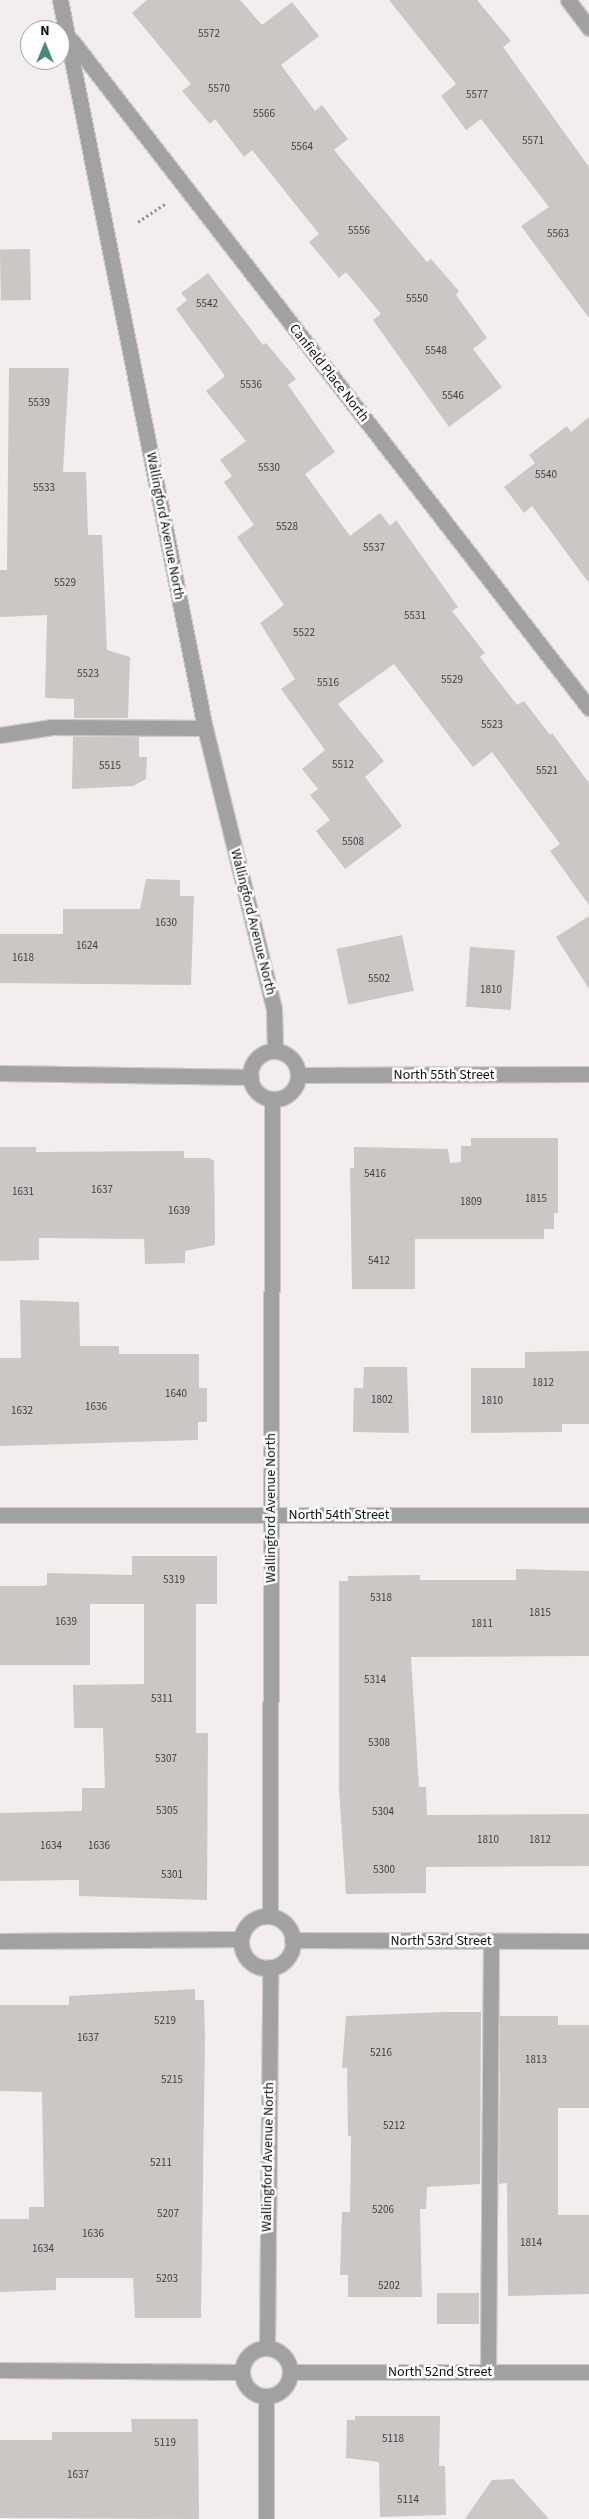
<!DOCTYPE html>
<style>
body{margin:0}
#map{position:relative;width:589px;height:2519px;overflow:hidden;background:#f3eeed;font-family:"Source Sans 3",sans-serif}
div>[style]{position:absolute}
.building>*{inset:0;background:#cbc7c5;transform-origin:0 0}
.path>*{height:3px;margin-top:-1.5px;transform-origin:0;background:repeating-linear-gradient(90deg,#999595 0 2.5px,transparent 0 5px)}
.roads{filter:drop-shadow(1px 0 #cfcaca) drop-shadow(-1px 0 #cfcaca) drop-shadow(0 1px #cfcaca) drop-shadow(0 -1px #cfcaca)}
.lane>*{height:15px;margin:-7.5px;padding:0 7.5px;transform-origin:7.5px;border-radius:7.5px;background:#a2a1a1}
.street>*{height:15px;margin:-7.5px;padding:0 7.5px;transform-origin:7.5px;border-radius:7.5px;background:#a2a1a1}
.street>.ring{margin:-7.5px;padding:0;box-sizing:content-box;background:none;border:15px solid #a2a1a1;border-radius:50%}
span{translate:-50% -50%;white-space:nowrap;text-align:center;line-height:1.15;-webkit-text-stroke:5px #fff;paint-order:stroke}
.number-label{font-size:11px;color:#403e3d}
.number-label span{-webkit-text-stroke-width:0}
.street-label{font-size:14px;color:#111010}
.north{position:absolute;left:20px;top:20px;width:50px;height:50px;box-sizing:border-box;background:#fff;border:1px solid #a09f9f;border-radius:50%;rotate:0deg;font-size:14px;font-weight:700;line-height:20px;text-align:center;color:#111010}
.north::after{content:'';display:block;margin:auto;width:18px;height:22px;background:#45897b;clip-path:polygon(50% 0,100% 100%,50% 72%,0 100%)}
</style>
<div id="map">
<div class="building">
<div style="clip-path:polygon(147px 0,240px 0,262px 25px,292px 2px,319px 36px,281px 65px,315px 111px,322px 105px,348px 139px,334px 150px,427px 262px,431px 259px,459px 291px,456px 295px,487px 338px,473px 349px,502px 387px,449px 427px,373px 320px,381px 314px,346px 272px,339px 278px,309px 242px,319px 234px,252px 150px,244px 157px,215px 119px,210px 124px,182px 91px,191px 84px,132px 13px)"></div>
<div style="clip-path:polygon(389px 0,477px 0,511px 41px,503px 47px,589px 167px,589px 318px,521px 226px,549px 207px,481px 119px,466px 130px,441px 96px,456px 84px)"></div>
<div style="left:30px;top:249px;width:51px;height:30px;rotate:89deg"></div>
<div style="clip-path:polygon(208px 273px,263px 345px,266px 343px,296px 379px,288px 385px,335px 452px,305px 474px,350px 536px,380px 513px,390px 526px,396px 520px,458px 607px,452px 611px,485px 653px,480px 657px,517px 705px,524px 701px,550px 735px,552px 733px,589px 783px,589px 905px,550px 851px,560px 844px,492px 752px,473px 767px,394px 664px,338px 704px,384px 761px,365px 777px,402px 826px,345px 869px,316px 831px,330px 820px,310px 795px,318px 789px,302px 769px,325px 750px,281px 689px,295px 679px,260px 623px,284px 605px,237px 537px,254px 525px,224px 482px,232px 476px,220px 460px,246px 441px,206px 391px,225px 376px,176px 309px,187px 300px,181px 293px)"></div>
<div style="clip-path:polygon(9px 368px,69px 368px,63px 472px,86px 472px,88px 535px,102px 535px,107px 650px,130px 657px,128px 718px,74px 718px,74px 699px,45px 698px,47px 615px,0 617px,0 570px,7px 570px)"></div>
<div style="clip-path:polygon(589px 417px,589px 583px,532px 506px,524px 513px,504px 487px,535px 463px,529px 455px,567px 426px,571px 432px)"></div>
<div style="clip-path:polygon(73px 737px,139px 737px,139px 757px,147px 757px,146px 779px,133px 786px,72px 789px)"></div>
<div style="clip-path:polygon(146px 879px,180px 880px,180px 896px,194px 896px,191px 985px,0 983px,0 934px,63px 934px,63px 909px,140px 909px)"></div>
<div style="clip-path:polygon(589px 916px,589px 989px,556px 937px)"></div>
<div style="left:402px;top:935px;width:57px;height:67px;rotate:78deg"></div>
<div style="left:470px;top:947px;width:45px;height:60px;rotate:4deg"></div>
<div style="clip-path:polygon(471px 1138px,558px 1138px,558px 1213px,554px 1213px,554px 1229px,544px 1229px,544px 1239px,415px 1239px,415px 1289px,352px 1289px,350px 1168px,354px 1168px,354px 1147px,448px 1149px,450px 1163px,461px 1162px,461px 1146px,471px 1146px)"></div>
<div style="clip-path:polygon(0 1147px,36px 1147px,36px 1152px,184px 1151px,184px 1158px,209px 1158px,214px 1161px,215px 1245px,185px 1251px,185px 1263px,145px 1264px,144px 1239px,39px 1238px,39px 1260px,0 1261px)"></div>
<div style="clip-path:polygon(20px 1300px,79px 1302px,80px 1346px,119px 1346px,119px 1354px,199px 1354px,199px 1388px,207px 1388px,207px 1422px,198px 1422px,198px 1440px,0 1446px,0 1358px,21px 1358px)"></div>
<div style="clip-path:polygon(589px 1351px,589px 1424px,562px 1424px,562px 1432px,471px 1433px,471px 1368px,525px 1368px,525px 1352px)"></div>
<div style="clip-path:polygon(364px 1367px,407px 1367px,409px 1433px,353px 1432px,354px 1388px,363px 1388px)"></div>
<div style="clip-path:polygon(132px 1556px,217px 1556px,217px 1604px,196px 1604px,196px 1733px,208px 1733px,207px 1900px,79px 1896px,79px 1880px,0 1881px,0 1813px,82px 1811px,82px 1788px,105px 1788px,103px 1728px,74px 1728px,73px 1685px,144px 1684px,144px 1604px,90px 1604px,90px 1665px,0 1665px,0 1586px,42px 1586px,47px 1585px,47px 1573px,132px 1575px)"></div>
<div style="clip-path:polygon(516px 1569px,589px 1571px,589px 1656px,411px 1657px,419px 1787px,426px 1787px,427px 1815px,589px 1814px,589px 1866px,426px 1867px,426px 1893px,346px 1894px,339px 1789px,339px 1581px,348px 1581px,348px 1576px,420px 1575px,420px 1580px,516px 1580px)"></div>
<div style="clip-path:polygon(195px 1989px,195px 2000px,204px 2000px,205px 2037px,201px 2318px,135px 2318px,133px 2278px,56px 2278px,56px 2290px,0 2292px,0 2219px,29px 2219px,29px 2207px,44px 2207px,42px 2092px,0 2091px,0 2005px,69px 2005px,69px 1996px)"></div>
<div style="clip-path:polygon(446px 2012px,481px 2012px,480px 2184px,427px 2187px,426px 2209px,420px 2209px,422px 2297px,348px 2297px,348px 2275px,340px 2275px,342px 2212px,350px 2212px,351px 2136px,348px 2136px,347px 2068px,342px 2068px,346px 2016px)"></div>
<div style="clip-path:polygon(500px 2016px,558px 2016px,558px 2025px,589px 2025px,589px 2108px,558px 2108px,558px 2215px,589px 2215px,589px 2294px,508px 2296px,507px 2183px,499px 2184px)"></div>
<div style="left:437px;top:2293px;width:42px;height:31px"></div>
<div style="clip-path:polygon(355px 2416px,440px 2416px,439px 2466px,445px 2466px,446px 2515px,380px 2517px,379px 2462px,346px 2458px,347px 2420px,355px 2420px)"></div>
<div style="clip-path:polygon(131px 2419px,198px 2419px,199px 2519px,0 2518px,0 2440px,52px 2440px,52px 2432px,132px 2432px)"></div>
<div style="clip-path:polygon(513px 2479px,549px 2519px,465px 2519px,492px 2480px)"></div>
</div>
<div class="path">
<div style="left:138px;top:222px;width:34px;rotate:-34deg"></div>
</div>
<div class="roads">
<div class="lane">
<div style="left:0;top:735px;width:53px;rotate:-8.7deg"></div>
<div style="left:52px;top:727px;width:153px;rotate:0.4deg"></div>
<div style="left:488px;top:2372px;width:431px;rotate:-89.6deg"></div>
</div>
<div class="street">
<div style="left:60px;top:0;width:742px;rotate:78.74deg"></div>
<div style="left:205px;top:728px;width:289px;rotate:76.2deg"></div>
<div style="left:274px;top:1009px;width:42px;rotate:88.6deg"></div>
<div style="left:568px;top:0;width:35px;rotate:53deg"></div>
<div style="left:72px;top:41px;width:844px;rotate:52.22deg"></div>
<div class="ring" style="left:250px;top:1051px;width:33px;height:33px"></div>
<div style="left:0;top:1073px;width:251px;rotate:0.9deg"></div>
<div style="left:298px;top:1075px;width:291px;rotate:-0.2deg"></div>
<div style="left:0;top:1515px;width:589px"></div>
<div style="left:270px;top:1916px;width:817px;rotate:-89.86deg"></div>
<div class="ring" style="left:241px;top:1916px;width:37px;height:37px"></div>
<div style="left:292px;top:1940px;width:297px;rotate:0.2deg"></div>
<div style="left:0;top:1941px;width:241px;rotate:-0.5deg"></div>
<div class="ring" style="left:242px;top:2348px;width:33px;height:33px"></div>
<div style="left:267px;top:2348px;width:381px;rotate:-89.5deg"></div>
<div style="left:0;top:2370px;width:241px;rotate:0.5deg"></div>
<div style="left:290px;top:2372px;width:299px"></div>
<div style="left:266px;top:2519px;width:123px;rotate:-90deg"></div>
</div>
</div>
<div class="number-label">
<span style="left:209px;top:34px">5572</span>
<span style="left:219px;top:89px">5570</span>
<span style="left:477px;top:95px">5577</span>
<span style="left:264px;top:114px">5566</span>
<span style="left:533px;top:141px">5571</span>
<span style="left:302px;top:147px">5564</span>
<span style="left:359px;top:231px">5556</span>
<span style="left:558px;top:234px">5563</span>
<span style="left:417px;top:299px">5550</span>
<span style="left:207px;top:304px">5542</span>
<span style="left:436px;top:351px">5548</span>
<span style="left:251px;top:385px">5536</span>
<span style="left:453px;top:396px">5546</span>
<span style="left:39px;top:403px">5539</span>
<span style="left:269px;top:468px">5530</span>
<span style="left:546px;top:475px">5540</span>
<span style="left:44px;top:488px">5533</span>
<span style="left:287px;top:527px">5528</span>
<span style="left:374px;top:548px">5537</span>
<span style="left:65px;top:583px">5529</span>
<span style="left:415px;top:616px">5531</span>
<span style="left:304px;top:633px">5522</span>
<span style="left:88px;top:674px">5523</span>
<span style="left:452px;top:680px">5529</span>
<span style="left:328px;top:683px">5516</span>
<span style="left:492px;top:725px">5523</span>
<span style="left:343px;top:765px">5512</span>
<span style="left:110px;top:766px">5515</span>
<span style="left:547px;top:771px">5521</span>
<span style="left:353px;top:842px">5508</span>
<span style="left:166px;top:923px">1630</span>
<span style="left:87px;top:946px">1624</span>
<span style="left:23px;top:958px">1618</span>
<span style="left:379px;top:979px">5502</span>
<span style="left:491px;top:990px">1810</span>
<span style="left:375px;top:1174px">5416</span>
<span style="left:102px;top:1190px">1637</span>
<span style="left:23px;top:1192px">1631</span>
<span style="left:536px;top:1199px">1815</span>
<span style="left:471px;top:1202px">1809</span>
<span style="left:179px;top:1211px">1639</span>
<span style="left:379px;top:1261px">5412</span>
<span style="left:543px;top:1383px">1812</span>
<span style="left:176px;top:1394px">1640</span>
<span style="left:382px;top:1400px">1802</span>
<span style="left:492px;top:1401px">1810</span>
<span style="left:96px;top:1407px">1636</span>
<span style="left:22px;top:1411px">1632</span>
<span style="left:174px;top:1580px">5319</span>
<span style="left:381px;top:1598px">5318</span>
<span style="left:540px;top:1613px">1815</span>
<span style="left:66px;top:1622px">1639</span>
<span style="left:482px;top:1624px">1811</span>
<span style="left:375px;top:1680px">5314</span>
<span style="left:162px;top:1699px">5311</span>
<span style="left:379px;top:1743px">5308</span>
<span style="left:166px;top:1759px">5307</span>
<span style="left:167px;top:1811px">5305</span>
<span style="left:383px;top:1812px">5304</span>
<span style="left:488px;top:1840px">1810</span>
<span style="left:540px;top:1840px">1812</span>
<span style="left:51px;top:1846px">1634</span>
<span style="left:99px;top:1846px">1636</span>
<span style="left:384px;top:1870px">5300</span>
<span style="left:172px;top:1875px">5301</span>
<span style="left:165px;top:2021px">5219</span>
<span style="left:88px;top:2038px">1637</span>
<span style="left:381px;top:2053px">5216</span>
<span style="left:536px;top:2060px">1813</span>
<span style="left:172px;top:2080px">5215</span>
<span style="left:394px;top:2126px">5212</span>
<span style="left:161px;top:2163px">5211</span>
<span style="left:383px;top:2210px">5206</span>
<span style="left:168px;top:2214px">5207</span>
<span style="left:93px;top:2234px">1636</span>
<span style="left:531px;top:2243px">1814</span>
<span style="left:43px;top:2249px">1634</span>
<span style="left:167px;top:2279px">5203</span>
<span style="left:389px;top:2286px">5202</span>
<span style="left:393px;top:2439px">5118</span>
<span style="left:165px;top:2443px">5119</span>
<span style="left:78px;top:2475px">1637</span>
<span style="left:408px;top:2500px">5114</span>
</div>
<div class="street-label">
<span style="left:329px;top:373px;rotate:52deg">Canfield Place North</span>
<span style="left:165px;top:526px;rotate:79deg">Wallingford Avenue North</span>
<span style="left:253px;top:922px;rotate:76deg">Wallingford Avenue North</span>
<span style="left:444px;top:1075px">North 55th Street</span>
<span style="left:271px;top:1508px;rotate:-90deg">Wallingford Avenue North</span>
<span style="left:339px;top:1515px">North 54th Street</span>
<span style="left:441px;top:1941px">North 53rd Street</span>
<span style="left:268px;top:2157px;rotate:-89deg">Wallingford Avenue North</span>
<span style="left:440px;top:2372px">North 52nd Street</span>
</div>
<div class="north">N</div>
</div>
